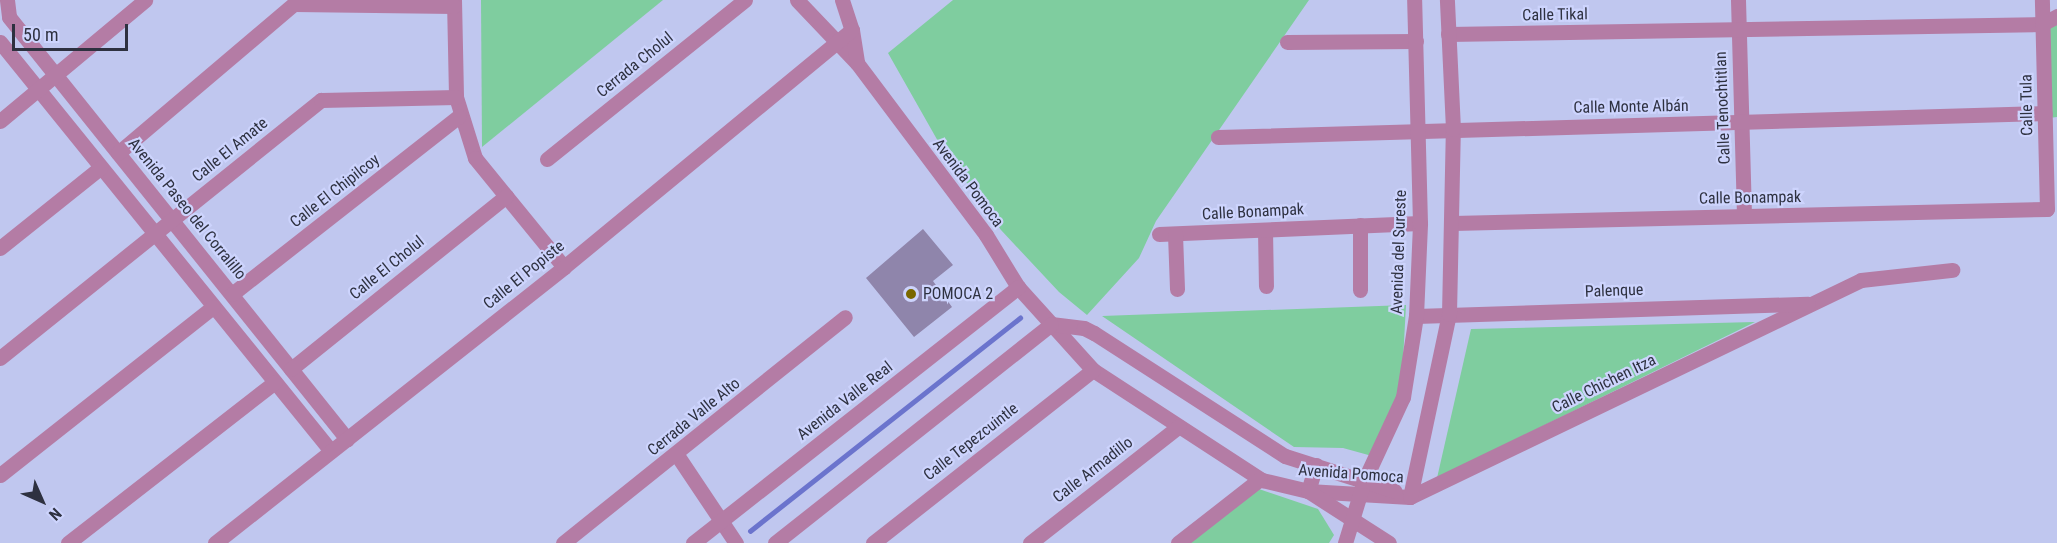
<!DOCTYPE html>
<meta charset="utf-8">
<style>
body{margin:0}
#map{position:relative;width:2057px;height:543px;overflow:hidden;background:#c0c7ef;font-family:"Roboto Condensed",sans-serif}
div>[style]{position:absolute}
.green>*{inset:0;background:#7fcd9f}
.stream>*{height:4.5px;margin:-2.25px;padding:0 2.25px;transform-origin:2.25px;border-radius:2.25px;background:#6b74cd}
.building>*{inset:0;background:#8f85ab}
.minor>*{height:15px;margin:-7.5px;padding:0 7.5px;transform-origin:7.5px;border-radius:7.5px;background:#b47ca5}
.dots>*{width:16px;height:16px;translate:-50% -50%;box-sizing:border-box;border:3px solid #cdd4fd;border-radius:50%}
span{translate:-50% -50%;white-space:nowrap;text-align:center;line-height:1.15;-webkit-text-stroke:4.5px #cdd4fd;paint-order:stroke}
.street-label{font-size:16px;color:#2e3140}
.poi-label{font-size:16px;color:#2e3140}
.left{translate:0 -50%;text-align:left}
.north{position:absolute;left:12px;top:471px;width:60px;height:60px;-webkit-text-stroke:4px #cdd4fd;paint-order:stroke;rotate:135deg;font-size:16px;font-weight:700;line-height:24px;text-align:center;color:#2e3140}
.north::after{content:'';display:block;margin:auto;width:21px;height:27px;background:#2e3140;clip-path:polygon(50% 0,100% 100%,50% 72%,0 100%)}
.scale{position:absolute;left:12px;top:24px;width:116px;height:27px;box-sizing:border-box;border:3px solid #2e3140;border-top:0;padding-left:8px;font-size:18px;line-height:21px;white-space:nowrap;color:#2e3140;-webkit-text-stroke:4px #cdd4fd;paint-order:stroke}
</style>
<div id="map">
<div class="green">
<div style="clip-path:polygon(481px 0,663px 0,482px 147px)"></div>
<div style="clip-path:polygon(953px 0,1309px 0,1156px 221px,1139px 258px,1087px 315px,1059px 292px,1001px 230px,943px 150px,888px 53px)"></div>
<div style="clip-path:polygon(2057px 24px,2057px 117px,2049px 118px,2047px 30px)"></div>
<div style="clip-path:polygon(1406px 305px,1401px 397px,1372px 456px,1343px 448px,1294px 447px,1102px 316px)"></div>
<div style="clip-path:polygon(1755px 322px,1437px 478px,1471px 329px)"></div>
<div style="clip-path:polygon(1259px 489px,1318px 509px,1334px 535px,1329px 543px,1190px 543px)"></div>
</div>
<div class="stream">
<div style="left:750px;top:531px;width:344px;rotate:-38.3deg"></div>
</div>
<div class="building">
<div style="clip-path:polygon(923px 229px,953px 265px,933px 281px,952px 307px,914px 337px,866px 278px)"></div>
</div>
<div class="minor">
<div style="left:7px;top:0;width:17px;rotate:83deg"></div>
<div style="left:9px;top:17px;width:541px;rotate:51.31deg"></div>
<div style="left:454px;top:0;width:97px;rotate:88.8deg"></div>
<div style="left:456px;top:97px;width:64px;rotate:72.7deg"></div>
<div style="left:475px;top:158px;width:141px;rotate:50.8deg"></div>
<div style="left:797px;top:0;width:87px;rotate:46.4deg"></div>
<div style="left:857px;top:63px;width:215px;rotate:53.1deg"></div>
<div style="left:986px;top:235px;width:61px;rotate:58.4deg"></div>
<div style="left:1018px;top:287px;width:112px;rotate:47.9deg"></div>
<div style="left:1093px;top:370px;width:202px;rotate:33.1deg"></div>
<div style="left:1262px;top:480px;width:47px;rotate:13.4deg"></div>
<div style="left:1308px;top:491px;width:102px;rotate:3.4deg"></div>
<div style="left:1410px;top:497px;width:500px;rotate:-25.69deg"></div>
<div style="left:1861px;top:280px;width:92px;rotate:-6.3deg"></div>
<div style="left:842px;top:0;width:32px;rotate:72deg"></div>
<div style="left:852px;top:30px;width:33px;rotate:81deg"></div>
<div style="left:1738px;top:0;width:216px;rotate:88.4deg"></div>
<div style="left:1448px;top:34px;width:594px;rotate:-0.96deg"></div>
<div style="left:2042px;top:24px;width:17px;rotate:-28deg"></div>
<div style="left:0;top:42px;width:526px;rotate:51.02deg"></div>
<div style="left:1287px;top:42px;width:129px;rotate:-0.4deg"></div>
<div style="left:0;top:121px;width:189px;rotate:-39.8deg"></div>
<div style="left:1218px;top:137px;width:827px;rotate:-1.66deg"></div>
<div style="left:118px;top:153px;width:231px;rotate:-40.3deg"></div>
<div style="left:294px;top:4px;width:160px;rotate:0.7deg"></div>
<div style="left:547px;top:159px;width:254px;rotate:-38.8deg"></div>
<div style="left:1453px;top:223px;width:594px;rotate:-1.35deg"></div>
<div style="left:2047px;top:209px;width:209px;rotate:-91.4deg"></div>
<div style="left:1265px;top:230px;width:56px;rotate:89deg"></div>
<div style="left:1159px;top:234px;width:261px;rotate:-2.4deg"></div>
<div style="left:1175px;top:234px;width:55px;rotate:87.9deg"></div>
<div style="left:0;top:248px;width:129px;rotate:-38.7deg"></div>
<div style="left:1360px;top:290px;width:65px;rotate:-90deg"></div>
<div style="left:232px;top:294px;width:288px;rotate:-38.1deg"></div>
<div style="left:1416px;top:316px;width:392px;rotate:-1.8deg"></div>
<div style="left:1051px;top:324px;width:33px;rotate:7deg"></div>
<div style="left:1084px;top:328px;width:11px;rotate:27deg"></div>
<div style="left:1094px;top:333px;width:227px;rotate:32.8deg"></div>
<div style="left:1285px;top:456px;width:115px;rotate:17.7deg"></div>
<div style="left:0;top:358px;width:412px;rotate:-38.8deg"></div>
<div style="left:321px;top:100px;width:135px;rotate:-1.3deg"></div>
<div style="left:291px;top:369px;width:276px;rotate:-38.8deg"></div>
<div style="left:677px;top:455px;width:106px;rotate:56.2deg"></div>
<div style="left:1316px;top:465px;width:27px;rotate:107deg"></div>
<div style="left:1308px;top:491px;width:96px;rotate:32.7deg"></div>
<div style="left:0;top:475px;width:271px;rotate:-38.3deg"></div>
<div style="left:1410px;top:497px;width:187px;rotate:-78deg"></div>
<div style="left:1449px;top:314px;width:185px;rotate:-88.8deg"></div>
<div style="left:1453px;top:129px;width:129px;rotate:-92.7deg"></div>
<div style="left:68px;top:543px;width:262px;rotate:-37.9deg"></div>
<div style="left:215px;top:543px;width:445px;rotate:-38.3deg"></div>
<div style="left:564px;top:267px;width:373px;rotate:-39.5deg"></div>
<div style="left:563px;top:543px;width:361px;rotate:-38.7deg"></div>
<div style="left:693px;top:543px;width:414px;rotate:-38.2deg"></div>
<div style="left:775px;top:543px;width:352px;rotate:-38.4deg"></div>
<div style="left:873px;top:543px;width:280px;rotate:-38.2deg"></div>
<div style="left:1030px;top:543px;width:189px;rotate:-38.1deg"></div>
<div style="left:1178px;top:543px;width:104px;rotate:-38deg"></div>
<div style="left:1345px;top:543px;width:65px;rotate:-73deg"></div>
<div style="left:1364px;top:481px;width:93px;rotate:-65.1deg"></div>
<div style="left:1403px;top:397px;width:82px;rotate:-80.9deg"></div>
<div style="left:1416px;top:316px;width:93px;rotate:-87.5deg"></div>
<div style="left:1420px;top:223px;width:223px;rotate:-91.5deg"></div>
</div>
<div class="dots">
<div style="left:911px;top:294px;background:#7a6800"></div>
</div>
<div class="street-label">
<span style="left:1555px;top:15px;rotate:-1deg">Calle Tikal</span>
<span style="left:635px;top:65px;rotate:-39deg">Cerrada Cholul</span>
<span style="left:2027px;top:105px;rotate:-91deg">Calle Tula</span>
<span style="left:1631px;top:107px;rotate:-1deg">Calle Monte Albán</span>
<span style="left:1723px;top:108px;rotate:-92deg">Calle Tenochtitlan</span>
<span style="left:230px;top:150px;rotate:-39deg">Calle El Amate</span>
<span style="left:968px;top:183px;rotate:53deg">Avenida Pomoca</span>
<span style="left:335px;top:191px;rotate:-38deg">Calle El Chipilcoy</span>
<span style="left:1750px;top:198px;rotate:-1deg">Calle Bonampak</span>
<span style="left:187px;top:209px;rotate:51deg">Avenida Paseo del Corralillo</span>
<span style="left:1253px;top:212px;rotate:-3deg">Calle Bonampak</span>
<span style="left:1399px;top:252px;rotate:-88deg">Avenida del Sureste</span>
<span style="left:387px;top:268px;rotate:-39deg">Calle El Cholul</span>
<span style="left:524px;top:275px;rotate:-39deg">Calle El Popiste</span>
<span style="left:1614px;top:291px;rotate:-2deg">Palenque</span>
<span style="left:1604px;top:384px;rotate:-26deg">Calle Chichen Itza</span>
<span style="left:845px;top:401px;rotate:-38deg">Avenida Valle Real</span>
<span style="left:694px;top:417px;rotate:-39deg">Cerrada Valle Alto</span>
<span style="left:971px;top:442px;rotate:-38deg">Calle Tepezcuintle</span>
<span style="left:1093px;top:470px;rotate:-38deg">Calle Armadillo</span>
<span style="left:1351px;top:474px;rotate:4deg">Avenida Pomoca</span>
</div>
<div class="poi-label">
<span class="left" style="left:923px;top:294px">POMOCA 2</span>
</div>
<div class="north">N</div>
<div class="scale">50 m</div>
</div>
